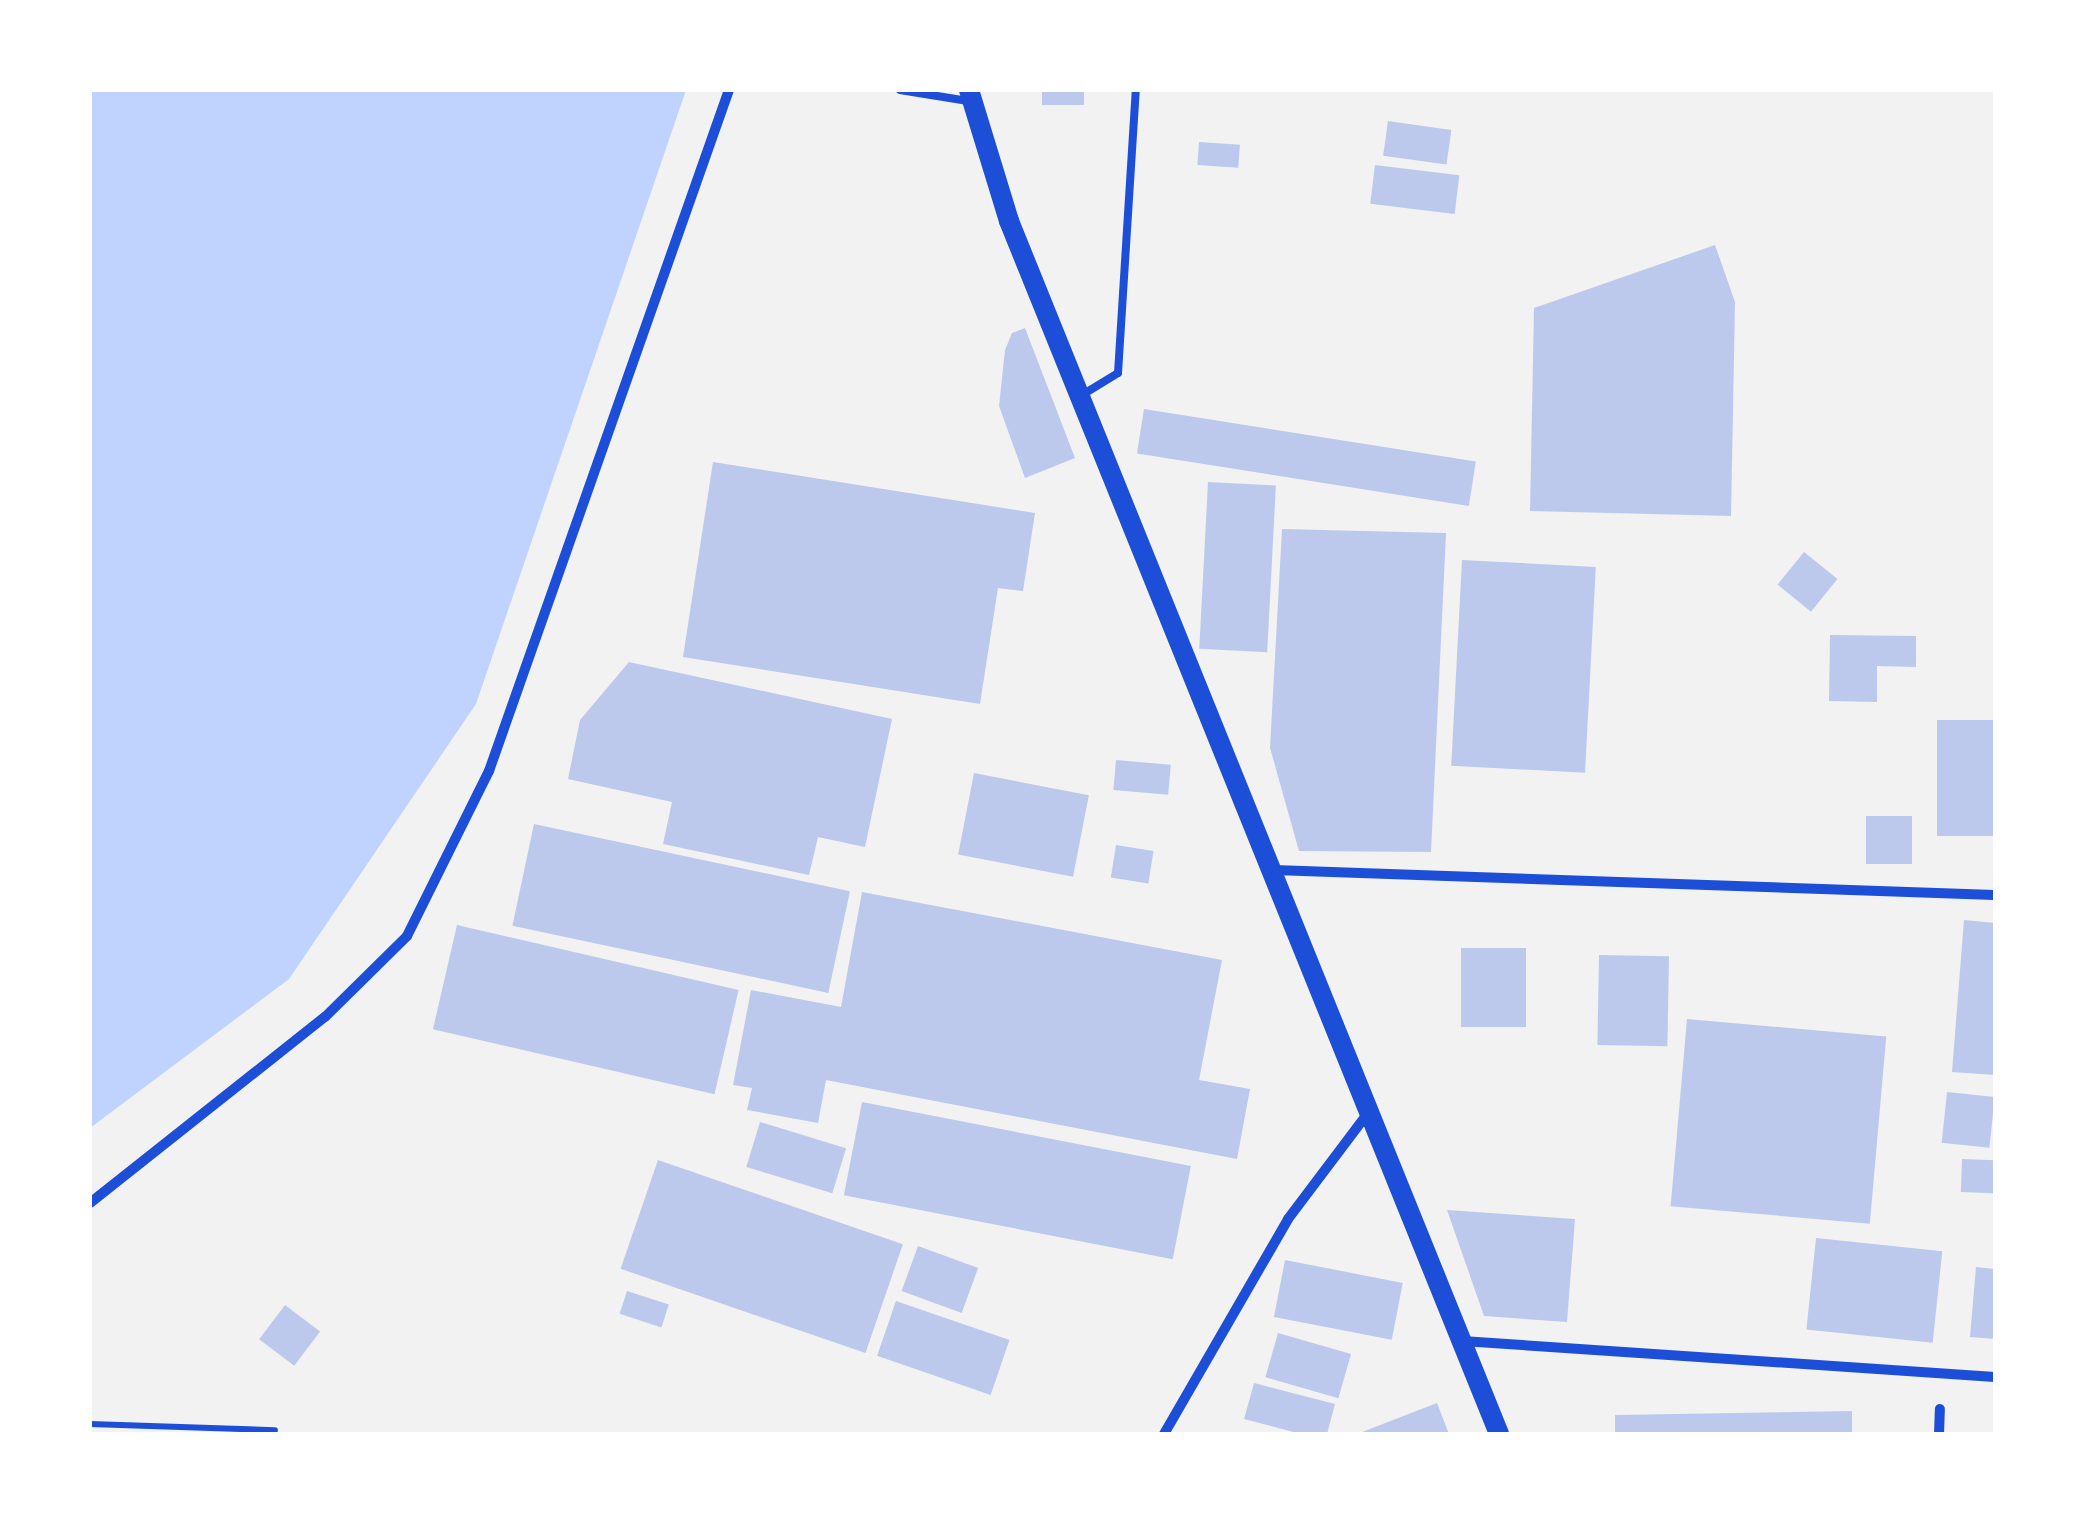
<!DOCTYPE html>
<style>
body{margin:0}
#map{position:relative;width:2085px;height:1524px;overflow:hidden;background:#f2f2f2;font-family:"Golos Text",sans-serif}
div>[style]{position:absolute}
.water>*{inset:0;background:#bfd3fe}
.building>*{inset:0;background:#bdc9ec;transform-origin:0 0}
.path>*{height:6px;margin:-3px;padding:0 3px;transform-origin:3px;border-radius:3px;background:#1d4ed8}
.service>*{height:8px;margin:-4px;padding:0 4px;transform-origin:4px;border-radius:4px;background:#1d4ed8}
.minor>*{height:10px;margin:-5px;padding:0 5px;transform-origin:5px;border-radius:5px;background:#1d4ed8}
.secondary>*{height:20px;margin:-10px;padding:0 10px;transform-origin:10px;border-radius:10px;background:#1d4ed8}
span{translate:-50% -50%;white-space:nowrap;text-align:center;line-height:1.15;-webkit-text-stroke:10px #fff;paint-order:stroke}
.frame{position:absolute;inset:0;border:92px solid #fff;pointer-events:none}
</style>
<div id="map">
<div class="water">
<div style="clip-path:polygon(90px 90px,686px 90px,476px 704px,289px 979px,90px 1128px)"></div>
</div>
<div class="building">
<div style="left:1042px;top:90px;width:42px;height:15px"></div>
<div style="left:1388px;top:121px;width:64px;height:35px;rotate:8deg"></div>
<div style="left:1199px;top:142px;width:41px;height:23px;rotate:4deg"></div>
<div style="left:1375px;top:165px;width:85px;height:39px;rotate:7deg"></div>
<div style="clip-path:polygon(1715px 245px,1735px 302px,1731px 516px,1530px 511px,1534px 308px)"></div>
<div style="clip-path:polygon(1025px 328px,1075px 458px,1025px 478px,999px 406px,1005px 350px,1012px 333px)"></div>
<div style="left:1144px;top:409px;width:336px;height:45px;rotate:9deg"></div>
<div style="clip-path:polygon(713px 462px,1035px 513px,1023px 591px,998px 588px,980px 704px,683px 657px)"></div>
<div style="left:1208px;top:482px;width:68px;height:167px;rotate:3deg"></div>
<div style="clip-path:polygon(1282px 529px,1446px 533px,1431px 852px,1299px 851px,1270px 748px)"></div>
<div style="left:1804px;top:552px;width:43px;height:42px;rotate:39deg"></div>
<div style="left:1462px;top:560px;width:134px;height:206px;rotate:3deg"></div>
<div style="clip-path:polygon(1830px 635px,1916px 636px,1916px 667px,1877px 666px,1877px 702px,1829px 701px)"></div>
<div style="clip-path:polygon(629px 662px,892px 719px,865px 847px,818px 837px,809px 875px,663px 844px,672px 802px,568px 779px,580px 720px)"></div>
<div style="left:1937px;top:720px;width:58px;height:116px"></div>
<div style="left:1116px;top:760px;width:55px;height:30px;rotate:5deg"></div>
<div style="left:974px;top:773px;width:117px;height:83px;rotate:11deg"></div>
<div style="left:1912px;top:816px;width:48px;height:46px;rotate:90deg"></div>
<div style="left:534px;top:824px;width:323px;height:104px;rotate:12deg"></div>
<div style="left:1116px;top:845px;width:38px;height:33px;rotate:9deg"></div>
<div style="clip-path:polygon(862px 892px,1222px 960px,1199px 1080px,1250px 1089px,1237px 1159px,826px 1080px,818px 1123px,747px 1110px,752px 1088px,733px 1085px,751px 990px,841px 1007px)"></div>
<div style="clip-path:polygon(1964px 920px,1995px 923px,1995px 1075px,1952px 1072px)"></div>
<div style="left:457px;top:925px;width:289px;height:107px;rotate:13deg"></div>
<div style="left:1461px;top:948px;width:65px;height:79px"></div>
<div style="left:1599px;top:955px;width:70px;height:90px;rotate:1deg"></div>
<div style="left:1687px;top:1019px;width:200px;height:188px;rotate:5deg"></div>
<div style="left:1947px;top:1092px;width:48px;height:51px;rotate:6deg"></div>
<div style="left:862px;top:1102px;width:335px;height:95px;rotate:11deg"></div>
<div style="left:760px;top:1122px;width:90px;height:47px;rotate:17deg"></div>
<div style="left:1962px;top:1159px;width:33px;height:33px;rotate:2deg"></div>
<div style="left:658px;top:1160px;width:259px;height:115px;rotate:19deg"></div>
<div style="clip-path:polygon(1447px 1210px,1575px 1219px,1567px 1322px,1484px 1316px)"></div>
<div style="left:1816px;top:1238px;width:127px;height:92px;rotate:6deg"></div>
<div style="left:918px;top:1246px;width:64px;height:48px;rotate:20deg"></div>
<div style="left:1285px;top:1260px;width:120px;height:58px;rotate:11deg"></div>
<div style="clip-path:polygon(1976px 1267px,1995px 1269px,1995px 1339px,1970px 1337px)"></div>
<div style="left:627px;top:1291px;width:44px;height:24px;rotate:18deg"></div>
<div style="left:896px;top:1301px;width:120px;height:58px;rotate:19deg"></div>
<div style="left:285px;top:1305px;width:44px;height:43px;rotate:37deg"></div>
<div style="left:1278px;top:1333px;width:76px;height:46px;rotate:16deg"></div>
<div style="clip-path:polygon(1254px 1383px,1335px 1404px,1327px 1434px,1301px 1434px,1244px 1419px)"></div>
<div style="clip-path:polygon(1437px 1403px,1449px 1434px,1357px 1434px)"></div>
<div style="clip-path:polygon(1852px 1411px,1852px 1434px,1615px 1434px,1615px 1415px)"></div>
</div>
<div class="path">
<div style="left:90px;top:1424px;width:185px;rotate:1.9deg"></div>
</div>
<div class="service">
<div style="left:900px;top:90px;width:69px;rotate:9.2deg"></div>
<div style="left:1082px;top:395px;width:42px;rotate:-31.4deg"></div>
<div style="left:1118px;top:373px;width:284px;rotate:-86.4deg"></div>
</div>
<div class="minor">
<div style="left:1274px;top:870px;width:721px;rotate:1.99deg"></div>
<div style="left:90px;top:1203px;width:300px;rotate:-38.4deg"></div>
<div style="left:325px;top:1017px;width:115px;rotate:-44.6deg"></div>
<div style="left:407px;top:936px;width:184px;rotate:-63.6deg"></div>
<div style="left:489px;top:771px;width:722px;rotate:-70.59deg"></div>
<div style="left:1462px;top:1341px;width:534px;rotate:3.86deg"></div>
<div style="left:1164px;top:1434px;width:248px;rotate:-60deg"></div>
<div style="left:1288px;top:1219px;width:136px;rotate:-53deg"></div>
<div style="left:1939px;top:1434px;width:25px;rotate:-88deg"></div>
</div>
<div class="secondary">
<div style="left:969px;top:90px;width:137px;rotate:73deg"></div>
<div style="left:1009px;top:221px;width:1308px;rotate:68deg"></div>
</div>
<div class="frame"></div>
</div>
